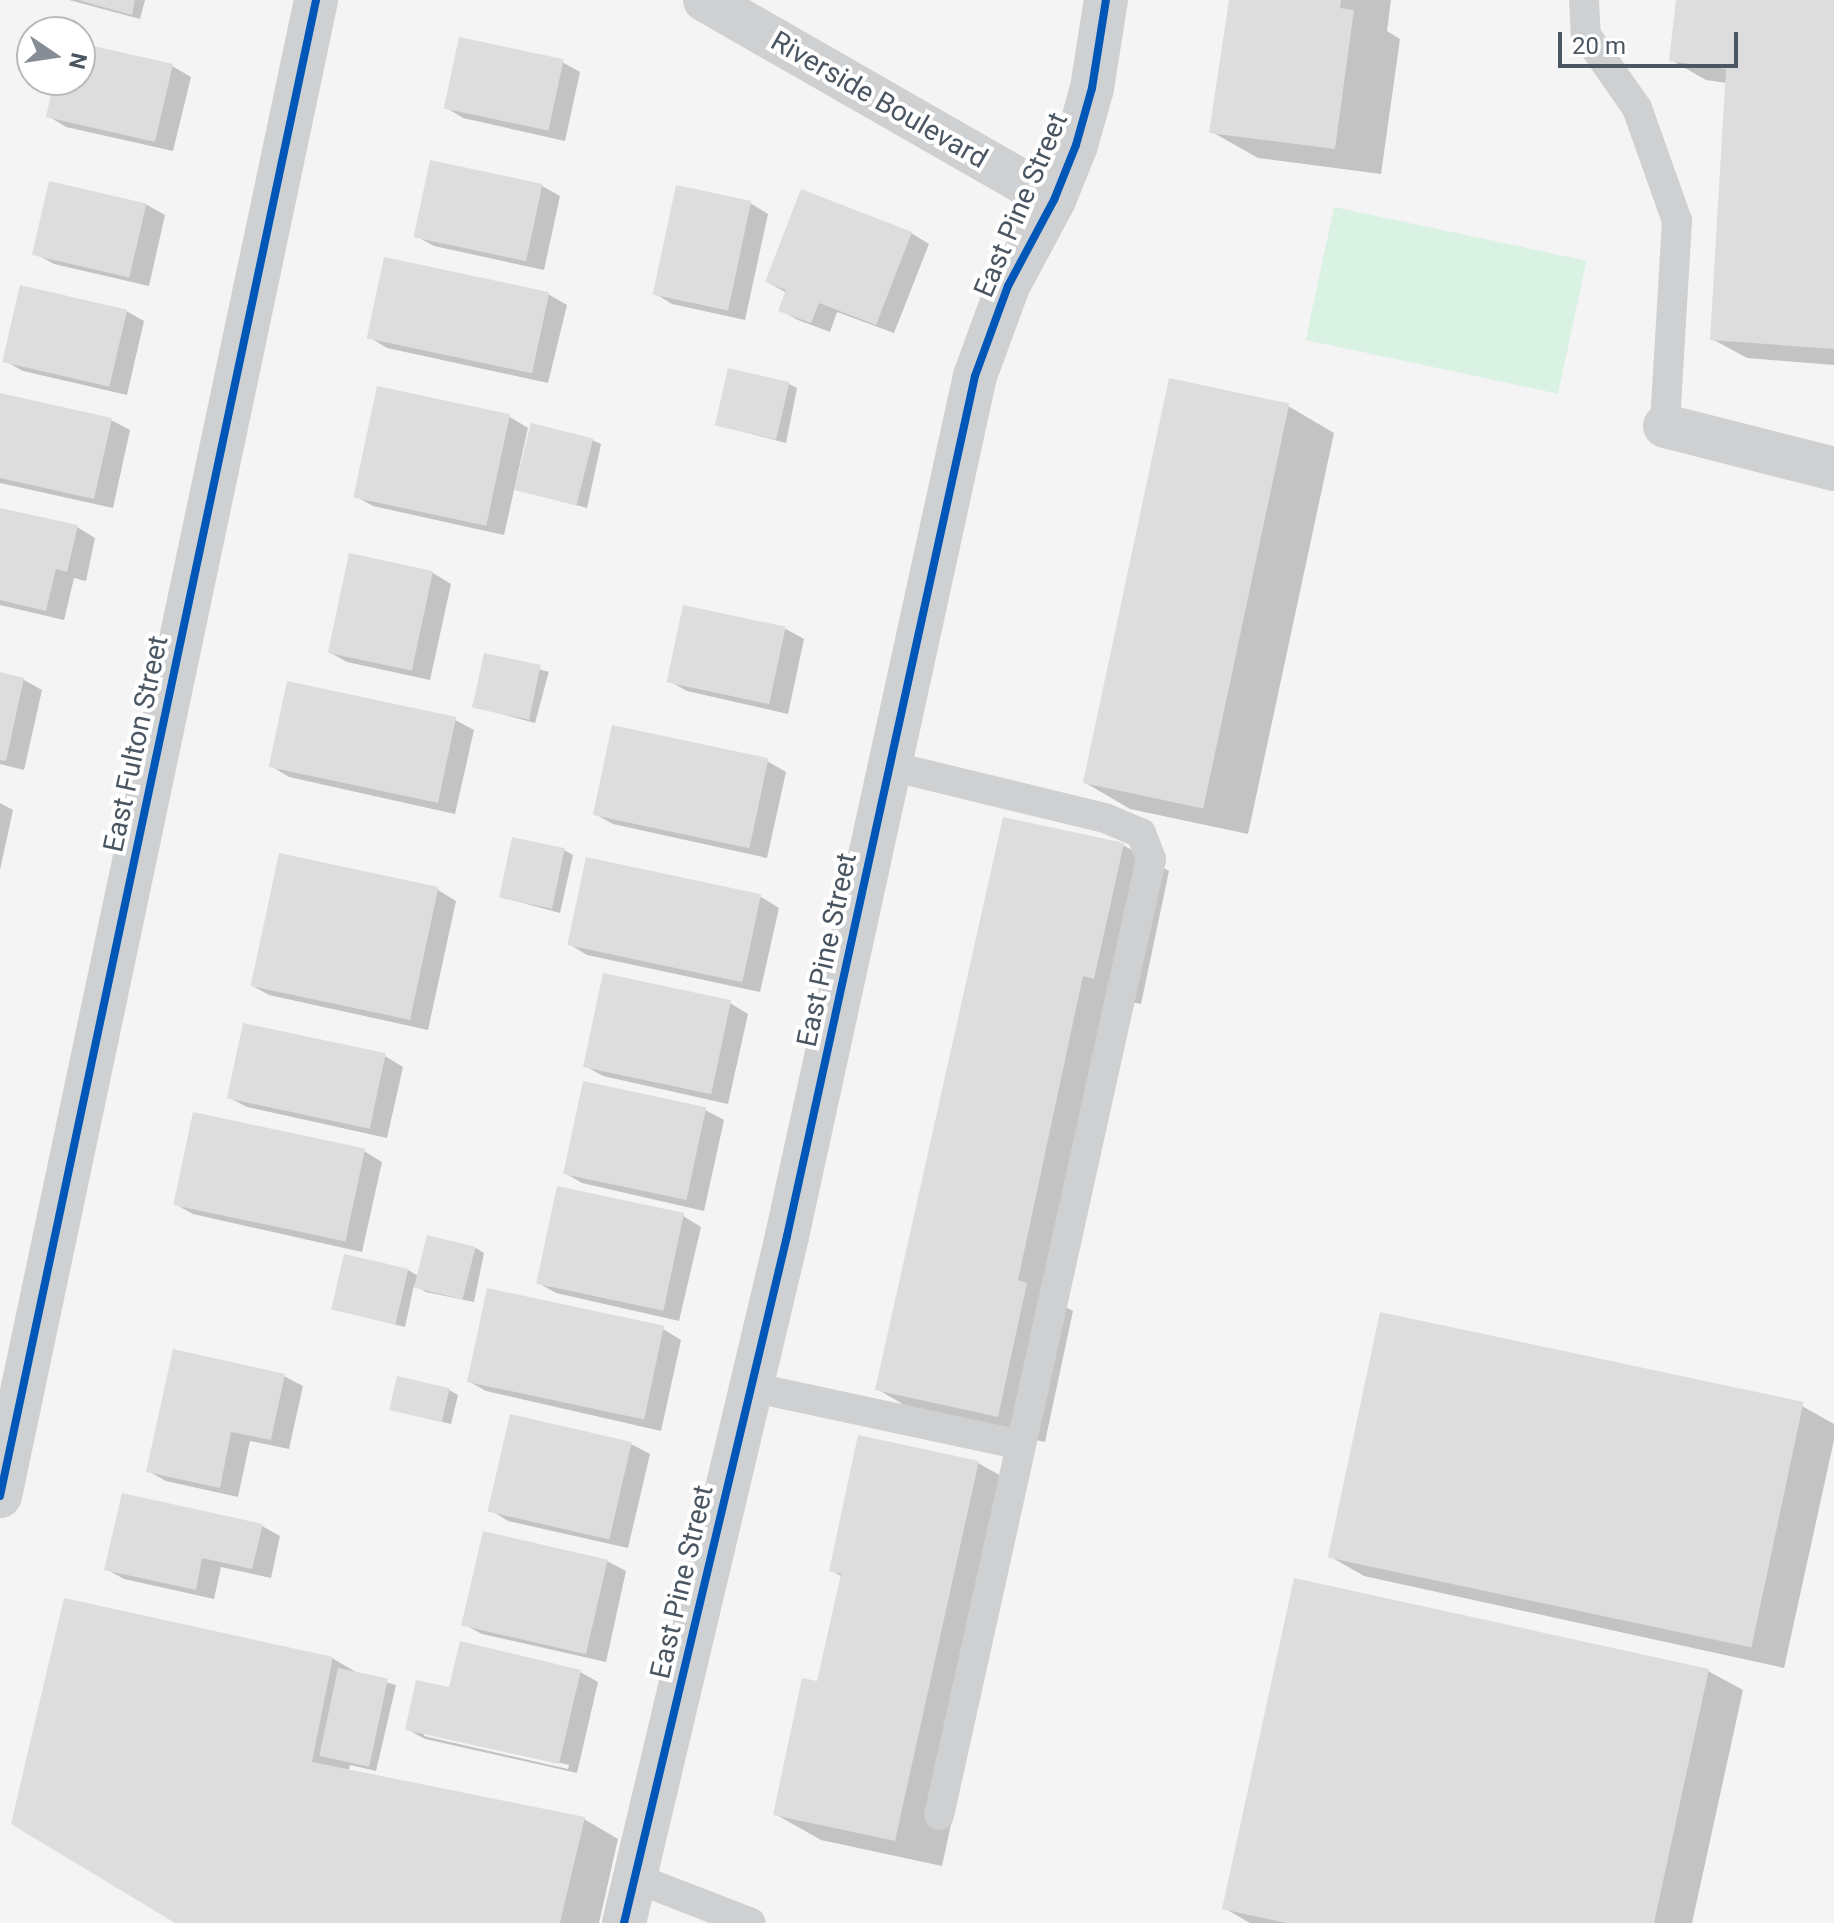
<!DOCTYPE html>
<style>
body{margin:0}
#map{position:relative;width:1834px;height:1923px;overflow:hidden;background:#f4f4f4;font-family:Roboto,sans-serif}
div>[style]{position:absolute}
.green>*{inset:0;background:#d9f2e3;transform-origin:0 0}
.shadow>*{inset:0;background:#0003;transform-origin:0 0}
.building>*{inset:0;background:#ddddde;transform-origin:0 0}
.service>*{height:30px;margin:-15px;padding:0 15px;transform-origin:15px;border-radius:15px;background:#ced0d2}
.minor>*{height:44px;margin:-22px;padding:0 22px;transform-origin:22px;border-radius:22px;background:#ced0d2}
.cycleway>*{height:8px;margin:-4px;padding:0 4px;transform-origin:4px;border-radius:4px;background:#0057b8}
span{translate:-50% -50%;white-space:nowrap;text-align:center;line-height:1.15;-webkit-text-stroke:8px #fff;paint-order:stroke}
.street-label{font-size:28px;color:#4a5661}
.north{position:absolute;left:16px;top:16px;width:80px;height:80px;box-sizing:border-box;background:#fff;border:2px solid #b7bbc0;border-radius:50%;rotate:103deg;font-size:22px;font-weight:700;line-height:32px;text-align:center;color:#4a5661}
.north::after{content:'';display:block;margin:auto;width:28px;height:36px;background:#868d94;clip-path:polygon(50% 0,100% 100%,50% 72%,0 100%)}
.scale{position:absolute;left:1558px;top:32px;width:180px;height:36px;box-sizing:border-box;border:4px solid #4a5661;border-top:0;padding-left:10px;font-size:24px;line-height:28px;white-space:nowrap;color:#4a5661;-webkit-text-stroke:6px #fff;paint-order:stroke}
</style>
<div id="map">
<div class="green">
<div style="left:1334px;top:207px;width:258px;height:136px;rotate:12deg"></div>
</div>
<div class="shadow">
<div style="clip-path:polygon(69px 0,145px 0,140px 19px)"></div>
<div style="clip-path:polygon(1231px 0,1391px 0,1387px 31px,1400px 39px,1381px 174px,1258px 158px,1212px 132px)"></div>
<div style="clip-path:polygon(1678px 0,1834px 0,1834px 365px,1747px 358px,1712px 339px,1727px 83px,1706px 80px,1671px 60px)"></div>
<div style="clip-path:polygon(80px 45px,172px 66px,191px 77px,173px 151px,66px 127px,48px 116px,56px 80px,80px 80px)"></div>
<div style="clip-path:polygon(562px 62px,580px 72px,565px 141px,463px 118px,445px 107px)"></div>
<div style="clip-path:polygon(51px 183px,147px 205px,165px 215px,149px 286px,54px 264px,36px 254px)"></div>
<div style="clip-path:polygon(542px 186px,560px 196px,544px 270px,434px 246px,416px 236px)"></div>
<div style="clip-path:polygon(750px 203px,768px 214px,745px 320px,672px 304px,654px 293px)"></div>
<div style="clip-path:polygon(911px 233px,929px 244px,894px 333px,837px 312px,830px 332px,798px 320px,780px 310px,787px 293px,767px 282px)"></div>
<div style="clip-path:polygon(386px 259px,548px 294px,567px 305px,548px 383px,387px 348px,369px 337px)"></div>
<div style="clip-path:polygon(126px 311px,144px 321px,127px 395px,23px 371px,5px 361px)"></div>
<div style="clip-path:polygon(789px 384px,797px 388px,786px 443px,718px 425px)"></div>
<div style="clip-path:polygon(379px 389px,510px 417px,528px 428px,504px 535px,373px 506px,355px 496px)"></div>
<div style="clip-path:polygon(0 395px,111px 420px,130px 430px,113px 508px,0 483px)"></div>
<div style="clip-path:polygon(1288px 406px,1334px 433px,1248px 834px,1130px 809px,1084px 782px)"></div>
<div style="clip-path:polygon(592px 440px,601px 444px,587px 508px,519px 490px)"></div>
<div style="clip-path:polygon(0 510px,77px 527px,95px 538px,86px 581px,74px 578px,64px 620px,0 605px)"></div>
<div style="clip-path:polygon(350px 555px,433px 573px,451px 584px,430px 680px,347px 662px,329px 652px)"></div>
<div style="clip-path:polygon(786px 629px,804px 639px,788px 714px,687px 691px,669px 681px)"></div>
<div style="left:486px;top:655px;width:65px;height:53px;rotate:15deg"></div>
<div style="clip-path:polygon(0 675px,24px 680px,42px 690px,24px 770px,0 764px)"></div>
<div style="clip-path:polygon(455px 720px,474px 730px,455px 814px,289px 777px,271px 766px)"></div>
<div style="clip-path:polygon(767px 761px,786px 772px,767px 858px,613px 824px,595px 814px)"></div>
<div style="clip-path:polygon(0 803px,13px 810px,0 870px)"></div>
<div style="clip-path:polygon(1123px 845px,1169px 871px,1141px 1004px,1129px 1002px,1064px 1306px,1073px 1311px,1045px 1442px,923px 1416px,877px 1389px)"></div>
<div style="clip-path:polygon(564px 850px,573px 855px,560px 913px,501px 897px)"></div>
<div style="clip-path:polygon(280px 855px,438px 890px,456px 901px,428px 1030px,269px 995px,251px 985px)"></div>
<div style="clip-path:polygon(587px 859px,761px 897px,779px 908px,760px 992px,587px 955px,569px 944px)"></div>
<div style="clip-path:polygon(730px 1003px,748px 1014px,728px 1104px,603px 1076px,585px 1066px)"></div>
<div style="clip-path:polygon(385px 1056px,403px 1067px,387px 1138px,247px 1107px,228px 1097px)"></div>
<div style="clip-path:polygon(705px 1110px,724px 1120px,704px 1211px,582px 1183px,563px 1172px)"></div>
<div style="clip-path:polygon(364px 1151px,382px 1162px,362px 1252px,193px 1214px,175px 1204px)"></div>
<div style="clip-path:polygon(683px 1216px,701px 1227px,679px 1321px,556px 1293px,538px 1283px)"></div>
<div style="clip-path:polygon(476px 1248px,484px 1253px,474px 1302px,426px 1292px,414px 1285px,405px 1327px,333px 1309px,408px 1270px,420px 1277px)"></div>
<div style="clip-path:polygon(663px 1329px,681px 1340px,661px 1431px,486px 1391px,468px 1381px)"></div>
<div style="clip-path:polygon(284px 1376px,303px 1386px,289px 1449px,250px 1441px,238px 1497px,166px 1481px,148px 1471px)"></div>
<div style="clip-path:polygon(449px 1390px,458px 1395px,451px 1424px,392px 1409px)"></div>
<div style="clip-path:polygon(1802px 1406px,1834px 1424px,1834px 1440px,1784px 1668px,1364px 1576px,1329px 1556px)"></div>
<div style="clip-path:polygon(631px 1444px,650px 1454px,628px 1548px,508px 1521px,490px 1510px)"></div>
<div style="clip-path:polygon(978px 1463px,1024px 1489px,942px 1866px,821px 1840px,775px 1814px,819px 1683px,842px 1577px,831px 1570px)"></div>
<div style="clip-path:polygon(262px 1526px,280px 1536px,271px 1578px,221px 1567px,214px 1599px,124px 1579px,106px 1569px)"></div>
<div style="clip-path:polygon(607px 1561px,626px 1571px,606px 1662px,482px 1634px,463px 1624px)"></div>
<div style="clip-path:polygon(332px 1658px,361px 1675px,396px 1685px,376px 1771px,350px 1765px,348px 1772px,584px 1819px,618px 1839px,599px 1923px,179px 1923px)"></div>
<div style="clip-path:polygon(1708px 1671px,1743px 1690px,1692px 1923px,1250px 1923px,1224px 1908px)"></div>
<div style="clip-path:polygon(evenodd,580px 1672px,598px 1682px,577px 1773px,425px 1739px,407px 1729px,580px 1672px,424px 1732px,569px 1765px,568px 1769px,424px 1736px,424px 1732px)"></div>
</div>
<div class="building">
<div style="clip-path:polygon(78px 0,135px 0,132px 15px)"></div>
<div style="clip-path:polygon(1229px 0,1341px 0,1340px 8px,1354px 10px,1335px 149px,1209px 133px)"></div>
<div style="clip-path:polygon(1676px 0,1834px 0,1834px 349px,1710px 340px,1726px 69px,1669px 61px)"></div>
<div style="left:459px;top:37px;width:107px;height:73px;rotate:12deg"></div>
<div style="clip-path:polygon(80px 43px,173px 64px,155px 142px,46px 117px,54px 80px,80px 80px)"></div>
<div style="left:430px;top:160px;width:115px;height:79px;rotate:12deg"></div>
<div style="left:49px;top:181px;width:100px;height:76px;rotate:13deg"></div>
<div style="left:676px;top:185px;width:77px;height:112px;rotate:12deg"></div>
<div style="clip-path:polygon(801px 189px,912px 232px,876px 325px,819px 303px,811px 323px,778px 311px,786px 290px,765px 282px)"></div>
<div style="left:384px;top:257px;width:169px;height:83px;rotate:12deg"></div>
<div style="left:20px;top:285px;width:110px;height:79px;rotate:13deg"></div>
<div style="left:728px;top:368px;width:63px;height:59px;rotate:13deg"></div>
<div style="left:1169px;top:378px;width:123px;height:414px;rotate:12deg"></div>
<div style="left:377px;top:386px;width:136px;height:114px;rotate:12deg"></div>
<div style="clip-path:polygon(0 393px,112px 418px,94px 499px,0 478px)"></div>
<div style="left:531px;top:423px;width:64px;height:69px;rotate:14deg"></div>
<div style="clip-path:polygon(0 508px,78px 525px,67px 572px,56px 569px,46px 611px,0 600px)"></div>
<div style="left:349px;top:553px;width:86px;height:102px;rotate:12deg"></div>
<div style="left:683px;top:605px;width:105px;height:79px;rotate:12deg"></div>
<div style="left:484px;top:653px;width:58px;height:56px;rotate:12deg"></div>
<div style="clip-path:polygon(0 672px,24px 678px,6px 761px,0 760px)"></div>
<div style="left:287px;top:681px;width:173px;height:88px;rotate:12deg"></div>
<div style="left:612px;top:725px;width:160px;height:92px;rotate:12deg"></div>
<div style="clip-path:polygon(1003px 817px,1124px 843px,1094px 979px,1083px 976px,1018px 1280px,1027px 1283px,998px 1417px,875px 1390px)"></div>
<div style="left:512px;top:837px;width:54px;height:62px;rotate:12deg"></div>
<div style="left:279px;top:853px;width:163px;height:136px;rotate:12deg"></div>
<div style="left:586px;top:857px;width:179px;height:90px;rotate:12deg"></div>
<div style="left:603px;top:973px;width:131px;height:96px;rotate:12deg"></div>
<div style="left:243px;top:1023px;width:146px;height:77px;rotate:12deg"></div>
<div style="left:583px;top:1081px;width:126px;height:95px;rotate:12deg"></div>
<div style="left:193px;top:1112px;width:176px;height:95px;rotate:12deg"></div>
<div style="left:557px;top:1186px;width:130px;height:100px;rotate:12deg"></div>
<div style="left:427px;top:1235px;width:50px;height:54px;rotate:14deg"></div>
<div style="left:344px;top:1254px;width:66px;height:57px;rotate:13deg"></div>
<div style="left:487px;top:1288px;width:181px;height:96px;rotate:12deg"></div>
<div style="left:1380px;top:1312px;width:433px;height:251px;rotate:12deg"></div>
<div style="clip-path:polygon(173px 1349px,285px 1374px,271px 1440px,231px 1432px,220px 1488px,146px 1472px)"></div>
<div style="left:397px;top:1376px;width:54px;height:35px;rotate:13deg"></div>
<div style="left:510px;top:1414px;width:125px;height:100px;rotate:13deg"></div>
<div style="clip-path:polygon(858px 1435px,979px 1461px,895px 1841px,773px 1815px,802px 1678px,817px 1681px,841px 1574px,829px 1571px)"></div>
<div style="clip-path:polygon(122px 1493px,263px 1524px,252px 1569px,202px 1558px,196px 1590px,104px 1570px)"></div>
<div style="left:483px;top:1531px;width:128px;height:97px;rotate:13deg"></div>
<div style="clip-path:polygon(1294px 1578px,1709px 1669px,1654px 1923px,1286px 1923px,1222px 1909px)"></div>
<div style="clip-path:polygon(64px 1598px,333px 1657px,312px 1762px,585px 1817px,560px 1923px,175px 1923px,11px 1824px)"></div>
<div style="clip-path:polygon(460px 1641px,581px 1670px,559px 1764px,405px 1730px,416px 1680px,449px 1687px)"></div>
<div style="left:338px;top:1668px;width:51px;height:90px;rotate:12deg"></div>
</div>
<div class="service">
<div style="left:1584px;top:0;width:35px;rotate:87deg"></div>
<div style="left:1586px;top:35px;width:89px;rotate:55.1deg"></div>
<div style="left:1637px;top:108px;width:120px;rotate:70.5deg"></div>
<div style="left:1677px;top:221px;width:205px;rotate:93.4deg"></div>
<div style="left:890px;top:766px;width:221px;rotate:13.6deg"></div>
<div style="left:1105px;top:818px;width:39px;rotate:23deg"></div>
<div style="left:1141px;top:833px;width:28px;rotate:69deg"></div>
<div style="left:1151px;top:859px;width:979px;rotate:102.5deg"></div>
<div style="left:751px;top:1387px;width:276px;rotate:12.1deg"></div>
<div style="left:635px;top:1878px;width:124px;rotate:21.2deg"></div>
</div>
<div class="minor">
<div style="left:705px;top:0;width:402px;rotate:29.8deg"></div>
<div style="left:1665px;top:426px;width:174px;rotate:14.3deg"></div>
<div style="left:0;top:1496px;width:1529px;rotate:-78.07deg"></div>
<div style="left:624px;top:1923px;width:706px;rotate:-76.65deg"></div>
<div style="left:787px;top:1236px;width:880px;rotate:-77.67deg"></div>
<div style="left:975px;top:376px;width:96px;rotate:-69.9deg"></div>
<div style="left:1008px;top:286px;width:98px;rotate:-61.9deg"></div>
<div style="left:1054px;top:200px;width:59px;rotate:-68.2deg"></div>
<div style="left:1076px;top:145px;width:59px;rotate:-74.3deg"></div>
<div style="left:1092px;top:88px;width:89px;rotate:-81deg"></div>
</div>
<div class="cycleway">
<div style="left:0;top:1496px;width:1529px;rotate:-78.07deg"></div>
<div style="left:624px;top:1923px;width:706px;rotate:-76.65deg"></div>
<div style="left:787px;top:1236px;width:880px;rotate:-77.67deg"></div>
<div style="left:975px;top:376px;width:96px;rotate:-69.9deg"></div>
<div style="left:1008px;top:286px;width:98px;rotate:-61.9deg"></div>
<div style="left:1054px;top:200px;width:59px;rotate:-68.2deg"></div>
<div style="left:1076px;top:145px;width:59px;rotate:-74.3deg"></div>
<div style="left:1092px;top:88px;width:89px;rotate:-81deg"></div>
</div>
<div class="street-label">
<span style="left:879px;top:100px;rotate:30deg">Riverside Boulevard</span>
<span style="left:1021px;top:205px;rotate:-67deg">East Pine Street</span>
<span style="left:136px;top:744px;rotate:-78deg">East Fulton Street</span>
<span style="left:827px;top:950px;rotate:-78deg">East Pine Street</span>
<span style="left:682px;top:1582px;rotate:-77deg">East Pine Street</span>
</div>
<div class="north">N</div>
<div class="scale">20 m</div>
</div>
